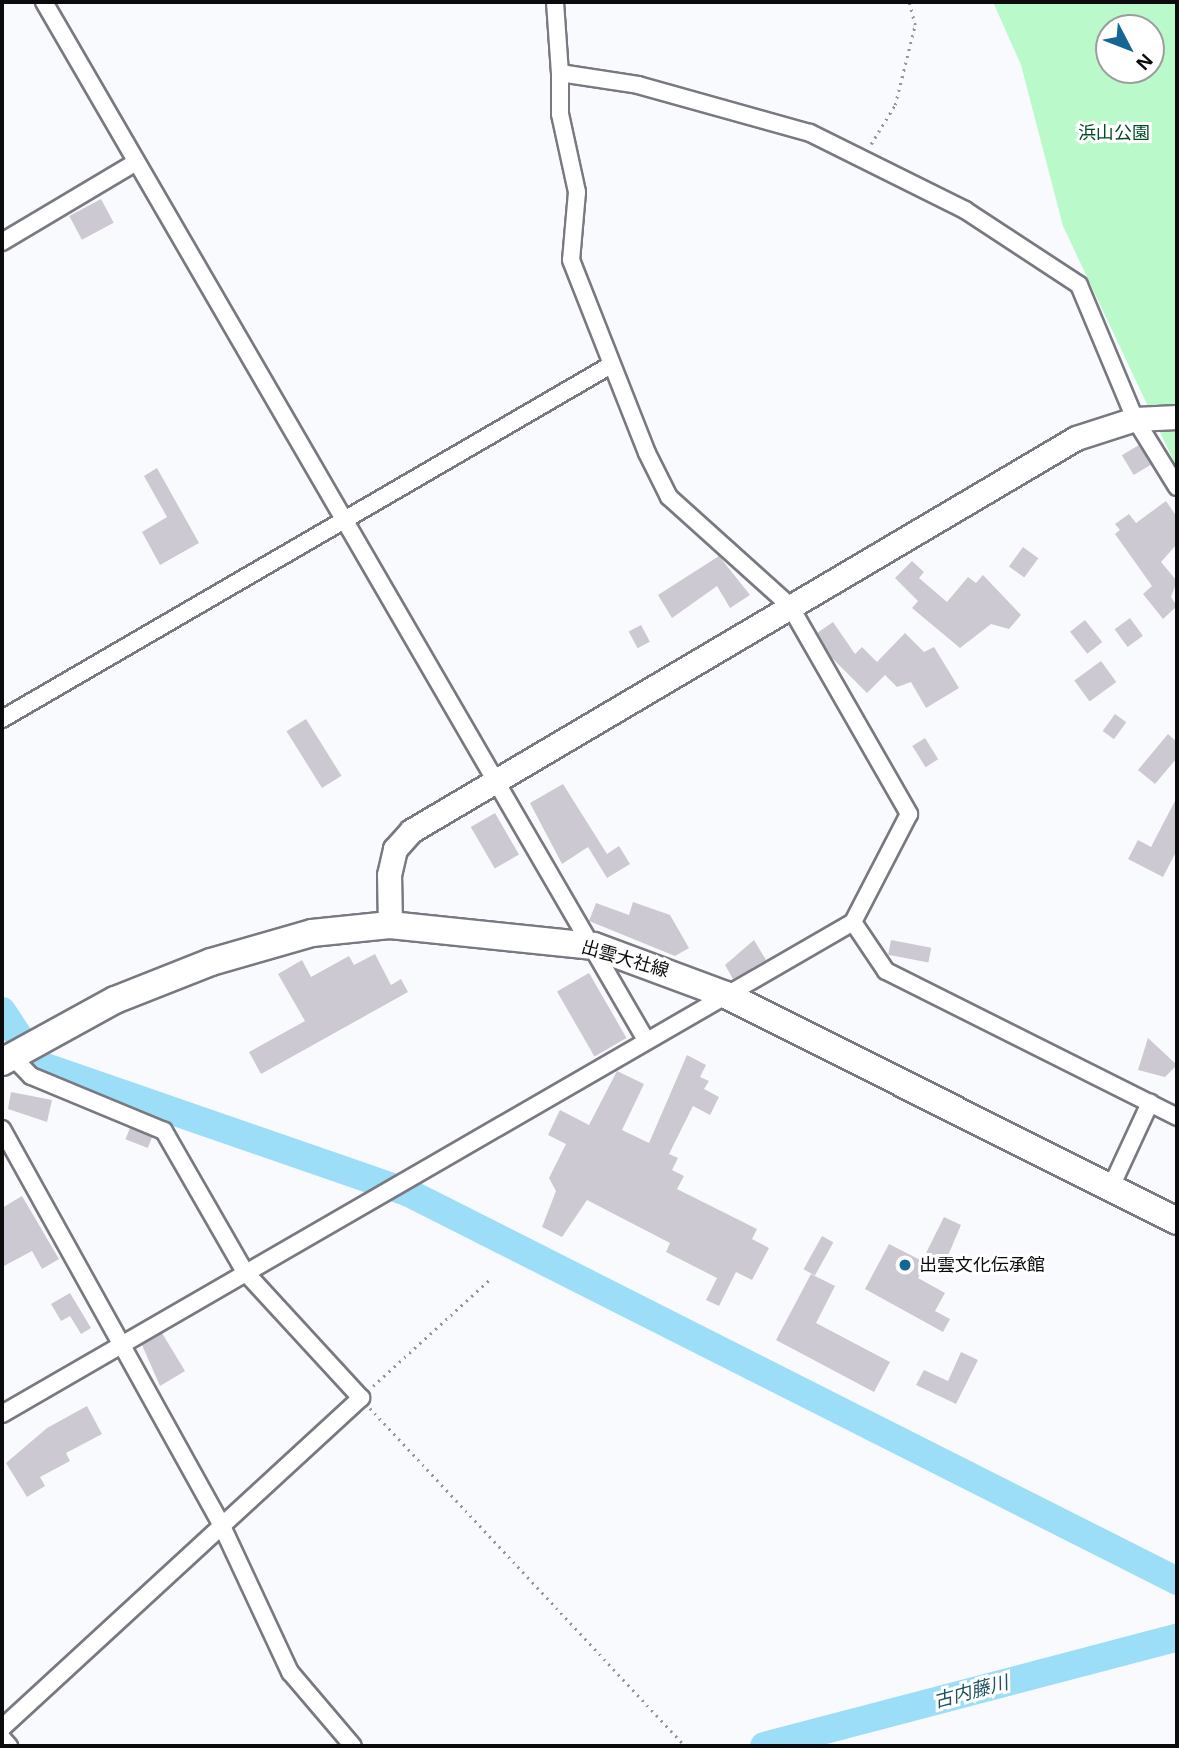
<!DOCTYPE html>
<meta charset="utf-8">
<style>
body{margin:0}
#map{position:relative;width:1179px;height:1748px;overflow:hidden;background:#f9fafe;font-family:Helvetica,"Noto Sans JP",sans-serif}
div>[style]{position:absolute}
.green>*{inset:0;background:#b9f9ca}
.river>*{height:28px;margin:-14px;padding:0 14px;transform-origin:14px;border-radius:14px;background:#9cddf7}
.building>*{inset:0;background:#cdc9d2;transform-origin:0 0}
.path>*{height:2.5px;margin-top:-1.25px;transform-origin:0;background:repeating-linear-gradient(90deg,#959599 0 2px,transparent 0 7px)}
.roads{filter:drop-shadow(2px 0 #787981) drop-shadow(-2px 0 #787981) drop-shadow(0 2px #787981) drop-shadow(0 -2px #787981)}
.street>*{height:16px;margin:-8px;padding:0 8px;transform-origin:8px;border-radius:8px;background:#fff}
.secondary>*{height:23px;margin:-11.5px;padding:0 11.5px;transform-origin:11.5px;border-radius:11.5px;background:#fff}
.primary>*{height:26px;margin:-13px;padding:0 13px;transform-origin:13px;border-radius:13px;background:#fff}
.dots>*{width:19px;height:19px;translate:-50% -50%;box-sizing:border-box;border:4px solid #fff;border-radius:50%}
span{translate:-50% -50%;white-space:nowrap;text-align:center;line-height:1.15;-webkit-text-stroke:6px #fff;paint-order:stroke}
.park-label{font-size:18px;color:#024b25}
.street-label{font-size:18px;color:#0b0b0e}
.poi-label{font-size:18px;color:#0b0b0e}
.left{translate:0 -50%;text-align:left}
.water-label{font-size:19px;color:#1d5163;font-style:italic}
.frame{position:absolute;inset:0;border:4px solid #0b0b0e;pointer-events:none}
.north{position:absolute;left:1095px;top:14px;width:70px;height:70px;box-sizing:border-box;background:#fff;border:2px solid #9d9d9f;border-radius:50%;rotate:132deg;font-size:19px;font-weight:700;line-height:28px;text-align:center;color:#0b0b0e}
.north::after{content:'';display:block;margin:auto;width:24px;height:32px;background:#146697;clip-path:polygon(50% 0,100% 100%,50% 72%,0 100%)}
</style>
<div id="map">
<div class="green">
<div style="clip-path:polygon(evenodd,993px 2px,1177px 2px,1177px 468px,1063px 226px,1021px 65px,993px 2px,1109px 28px,1151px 28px,1151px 70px,1109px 70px,1109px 28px)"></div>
</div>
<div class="river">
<div style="left:2px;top:1011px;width:64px;rotate:56.6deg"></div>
<div style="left:37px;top:1064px;width:392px;rotate:19.1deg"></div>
<div style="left:407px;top:1192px;width:863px;rotate:26.8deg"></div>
<div style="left:764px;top:1746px;width:427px;rotate:-14.7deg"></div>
</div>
<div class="building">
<div style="left:101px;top:199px;width:27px;height:36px;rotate:62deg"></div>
<div style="left:1139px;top:445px;width:23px;height:20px;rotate:59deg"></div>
<div style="clip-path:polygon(157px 468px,199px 543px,160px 565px,142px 532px,167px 517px,144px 476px)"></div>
<div style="clip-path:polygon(1166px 501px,1177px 517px,1177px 544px,1161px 562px,1177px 581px,1171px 597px,1177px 606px,1163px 619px,1143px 594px,1152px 586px,1115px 534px,1120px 530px,1115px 524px,1129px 514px,1136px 523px)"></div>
<div style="left:1023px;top:547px;width:19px;height:24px;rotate:36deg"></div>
<div style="clip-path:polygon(719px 556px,750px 595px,730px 608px,717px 586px,672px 618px,658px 595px)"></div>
<div style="clip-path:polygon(912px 561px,924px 572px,919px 578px,947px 602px,968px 577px,976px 583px,983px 575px,1021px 615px,1009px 629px,991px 624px,960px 648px,912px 608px,918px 601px,895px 578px)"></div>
<div style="left:1130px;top:618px;width:22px;height:19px;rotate:54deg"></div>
<div style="left:1085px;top:620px;width:28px;height:19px;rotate:52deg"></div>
<div style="clip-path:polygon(833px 622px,855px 654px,862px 647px,877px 662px,905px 633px,924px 652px,934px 647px,959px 688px,926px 708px,911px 682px,897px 687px,885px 675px,867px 693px,832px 658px,817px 633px)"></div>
<div style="left:641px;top:625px;width:19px;height:14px;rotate:62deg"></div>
<div style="left:1101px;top:661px;width:26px;height:33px;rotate:54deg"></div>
<div style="left:1115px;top:714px;width:14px;height:21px;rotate:36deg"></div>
<div style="left:306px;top:719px;width:67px;height:23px;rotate:58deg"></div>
<div style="clip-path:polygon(1168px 734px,1177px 742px,1177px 758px,1155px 784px,1138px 770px)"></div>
<div style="left:925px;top:738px;width:25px;height:15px;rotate:58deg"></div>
<div style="clip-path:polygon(563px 784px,607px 854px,619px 846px,630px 864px,607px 878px,588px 847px,562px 864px,530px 803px)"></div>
<div style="clip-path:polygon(1177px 797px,1177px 850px,1163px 877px,1128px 859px,1138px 840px,1151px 847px)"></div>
<div style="left:495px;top:813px;width:48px;height:28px;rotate:60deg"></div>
<div style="clip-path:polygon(633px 902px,670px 915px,689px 948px,675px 956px,589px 921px,596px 903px,629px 915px)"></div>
<div style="clip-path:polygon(754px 940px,766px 960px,733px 979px,725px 965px)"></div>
<div style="left:891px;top:940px;width:41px;height:15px;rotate:11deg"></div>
<div style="clip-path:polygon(375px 954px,391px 985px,401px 979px,408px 992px,261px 1074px,249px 1052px,305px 1021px,278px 974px,302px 960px,311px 977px,349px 956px,354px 965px)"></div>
<div style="left:589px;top:973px;width:75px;height:37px;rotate:60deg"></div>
<div style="clip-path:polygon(1148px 1038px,1177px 1065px,1165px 1077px,1138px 1070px)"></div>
<div style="clip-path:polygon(687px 1055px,706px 1065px,700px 1077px,709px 1081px,704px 1089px,719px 1097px,710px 1115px,693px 1106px,669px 1154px,678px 1158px,672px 1170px,684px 1176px,677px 1189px,757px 1229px,752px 1239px,769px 1248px,752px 1280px,736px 1272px,719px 1306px,706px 1300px,717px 1278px,666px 1252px,670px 1243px,587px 1200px,562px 1237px,542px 1227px,556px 1191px,549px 1178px,566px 1144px,548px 1135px,560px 1110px,589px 1125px,617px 1071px,644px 1084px,622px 1130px,649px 1143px)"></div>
<div style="clip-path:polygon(11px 1092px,52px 1100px,47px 1122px,8px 1109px)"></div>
<div style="left:130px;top:1128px;width:24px;height:12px;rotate:22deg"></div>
<div style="clip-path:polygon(22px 1196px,59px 1259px,42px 1269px,32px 1251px,2px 1267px,2px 1208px)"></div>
<div style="clip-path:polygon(944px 1217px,961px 1225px,944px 1265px,925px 1255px)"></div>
<div style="left:822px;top:1236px;width:13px;height:38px;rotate:29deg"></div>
<div style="clip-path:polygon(889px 1244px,926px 1263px,918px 1278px,945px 1293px,935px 1311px,950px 1319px,943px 1332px,865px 1289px)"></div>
<div style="clip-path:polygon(811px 1274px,835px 1286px,816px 1323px,890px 1362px,874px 1392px,776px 1340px)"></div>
<div style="clip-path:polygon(70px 1293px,91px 1328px,81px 1334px,70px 1316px,61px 1321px,51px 1304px)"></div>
<div style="clip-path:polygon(162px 1333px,185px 1371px,160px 1386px,142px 1345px)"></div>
<div style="clip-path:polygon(961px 1352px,978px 1360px,956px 1404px,916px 1385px,924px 1370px,948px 1381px)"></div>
<div style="clip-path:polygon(87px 1406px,102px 1434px,66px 1453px,70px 1461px,40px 1477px,45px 1486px,27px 1497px,6px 1463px,47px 1428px)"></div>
</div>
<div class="path">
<div style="left:871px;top:144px;width:46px;rotate:-58.4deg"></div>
<div style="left:895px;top:105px;width:82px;rotate:-76deg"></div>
<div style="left:915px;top:25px;width:24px;rotate:-105deg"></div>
<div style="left:373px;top:1386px;width:157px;rotate:-42.4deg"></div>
<div style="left:370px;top:1408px;width:462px;rotate:47deg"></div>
</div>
<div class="roads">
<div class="street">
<div style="left:44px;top:2px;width:1200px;rotate:59.89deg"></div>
<div style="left:555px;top:2px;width:71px;rotate:86deg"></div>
<div style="left:560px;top:73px;width:79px;rotate:8.7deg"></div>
<div style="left:638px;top:85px;width:179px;rotate:15.6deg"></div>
<div style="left:810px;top:133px;width:173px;rotate:26.4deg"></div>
<div style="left:965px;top:210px;width:136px;rotate:33.3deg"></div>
<div style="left:1079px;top:285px;width:145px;rotate:67.3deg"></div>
<div style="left:1135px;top:419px;width:80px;rotate:58.3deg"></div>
<div style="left:560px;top:73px;width:41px;rotate:90deg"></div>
<div style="left:560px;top:114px;width:80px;rotate:77.7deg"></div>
<div style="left:577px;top:192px;width:68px;rotate:95deg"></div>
<div style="left:571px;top:260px;width:207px;rotate:68.5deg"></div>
<div style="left:647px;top:453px;width:49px;rotate:63.4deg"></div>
<div style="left:669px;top:497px;width:163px;rotate:42deg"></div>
<div style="left:790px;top:606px;width:240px;rotate:60.2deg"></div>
<div style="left:909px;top:814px;width:122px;rotate:117.4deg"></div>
<div style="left:853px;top:922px;width:59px;rotate:56deg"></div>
<div style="left:886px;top:971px;width:326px;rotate:26.6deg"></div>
<div style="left:2px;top:242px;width:152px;rotate:-30.8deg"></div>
<div style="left:2px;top:719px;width:704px;rotate:-30.17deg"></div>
<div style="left:2px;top:1129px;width:449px;rotate:61deg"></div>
<div style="left:220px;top:1522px;width:166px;rotate:65deg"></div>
<div style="left:290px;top:1672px;width:97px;rotate:49.6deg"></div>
<div style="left:1111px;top:1187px;width:93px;rotate:-65.1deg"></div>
<div style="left:2px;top:1414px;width:983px;rotate:-30.03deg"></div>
<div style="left:2px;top:1728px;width:488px;rotate:-42.6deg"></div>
<div style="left:361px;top:1398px;width:171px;rotate:-132.6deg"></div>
<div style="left:245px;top:1272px;width:163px;rotate:-119.9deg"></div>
<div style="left:164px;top:1131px;width:144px;rotate:-157.5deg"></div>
<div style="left:31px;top:1076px;width:28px;rotate:-134deg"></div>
<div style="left:2px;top:1738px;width:11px;rotate:49deg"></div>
</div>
<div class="secondary">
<div style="left:390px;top:925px;width:50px;rotate:-91.1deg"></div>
<div style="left:389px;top:875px;width:27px;rotate:-77deg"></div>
<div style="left:395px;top:849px;width:24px;rotate:-48deg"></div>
<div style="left:411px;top:831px;width:772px;rotate:-30.58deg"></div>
<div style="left:1076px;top:438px;width:62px;rotate:-17.9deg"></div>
<div style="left:1135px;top:419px;width:42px;rotate:-2.7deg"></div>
</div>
<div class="primary">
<div style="left:2px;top:1062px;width:129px;rotate:-28.8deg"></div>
<div style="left:115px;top:1000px;width:103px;rotate:-21.6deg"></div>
<div style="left:211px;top:962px;width:105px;rotate:-16deg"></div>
<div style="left:312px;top:933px;width:78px;rotate:-5.9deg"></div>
<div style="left:390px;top:925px;width:205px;rotate:5.9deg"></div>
<div style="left:594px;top:946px;width:141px;rotate:20.4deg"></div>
<div style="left:726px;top:995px;width:504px;rotate:26.62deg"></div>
</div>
</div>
<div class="dots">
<div style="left:905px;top:1265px;background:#146697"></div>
</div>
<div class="park-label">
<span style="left:1114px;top:133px">浜山公園</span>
</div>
<div class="street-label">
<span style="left:625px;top:959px;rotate:16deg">出雲大社線</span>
</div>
<div class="poi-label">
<span class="left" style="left:919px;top:1265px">出雲文化伝承館</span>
</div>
<div class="water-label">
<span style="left:971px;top:1692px;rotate:-15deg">古内藤川</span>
</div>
<div class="frame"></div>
<div class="north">N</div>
</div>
